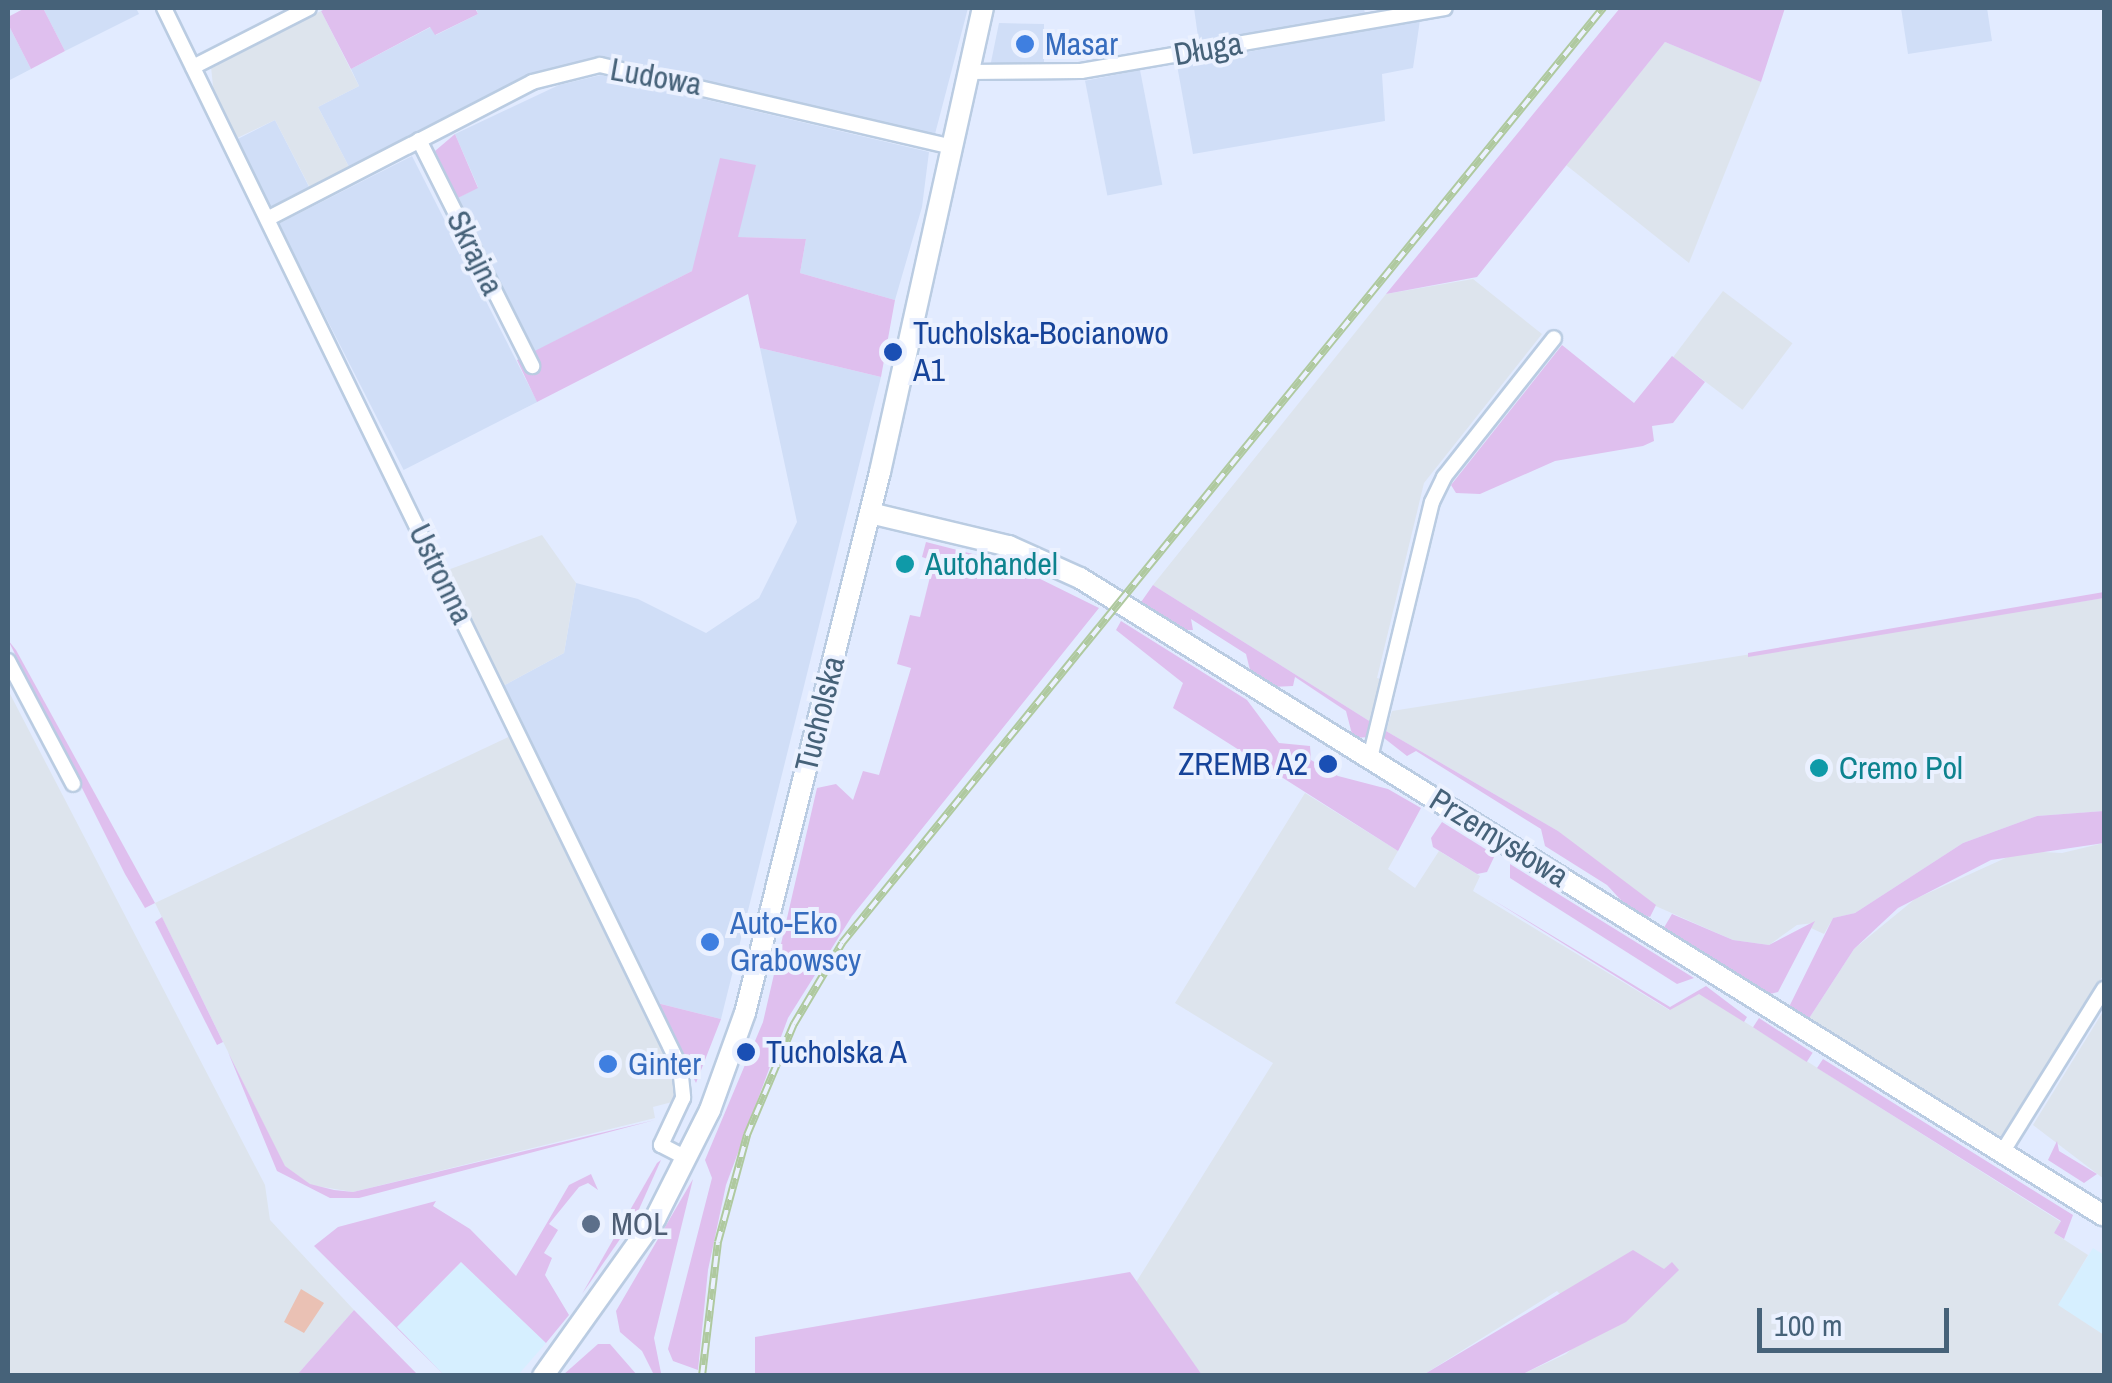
<!DOCTYPE html>
<meta charset="utf-8">
<style>
body{margin:0}
#map{position:relative;width:2112px;height:1383px;overflow:hidden;background:#e2ebff;font-family:"Archivo Narrow",sans-serif}
div>[style]{position:absolute}
.residential>*{inset:0;background:#d0def7;transform-origin:0 0}
.commercial>*{inset:0;background:#d6efff}
.industrial>*{inset:0;background:#dde4ed;transform-origin:0 0}
.green>*{inset:0;background:#dfbfee;transform-origin:0 0}
.water>*{inset:0;background:#eac1b4}
.roads{filter:drop-shadow(2px 0 #bacce2) drop-shadow(-2px 0 #bacce2) drop-shadow(0 2px #bacce2) drop-shadow(0 -2px #bacce2)}
.street>*{height:14px;margin:-7px;padding:0 7px;transform-origin:7px;border-radius:7px;background:#fff}
.secondary>*{height:20px;margin:-10px;padding:0 10px;transform-origin:10px;border-radius:10px;background:#fff}
.rail>*{height:8px;margin-top:-4px;transform-origin:0;background:repeating-linear-gradient(90deg,#ebf1ff 0 11px,#afc99f 0 22px);box-sizing:border-box;border-block:2px solid #afc99f}
.dots>*{width:28px;height:28px;translate:-50% -50%;box-sizing:border-box;border:5px solid #ebf1ff;border-radius:50%}
span{translate:-50% -50%;white-space:nowrap;text-align:center;line-height:1.15;-webkit-text-stroke:8px #ebf1ff;paint-order:stroke}
.shop-label{font-size:32px;color:#366cbe}
.left{translate:0 -50%;text-align:left}
.street-label{font-size:32px;color:#466279}
.transit-label{font-size:32px;color:#164399}
.right{translate:-100% -50%;text-align:right}
.culture-label{font-size:32px;color:#0d838f}
.service-label{font-size:32px;color:#4e5e75}
.frame{position:absolute;inset:0;border:10px solid #466279;pointer-events:none}
.scale{position:absolute;left:1757px;top:1308px;width:192px;height:45px;box-sizing:border-box;border:5px solid #466279;border-top:0;padding-left:12px;font-size:30px;line-height:35px;white-space:nowrap;color:#466279;-webkit-text-stroke:8px #ebf1ff;paint-order:stroke}
</style>
<div id="map">
<div class="residential">
<div style="clip-path:polygon(43px 8px,136px 8px,139px 14px,65px 51px)"></div>
<div style="clip-path:polygon(476px 8px,968px 8px,935px 134px,600px 56px,496px 91px,349px 167px,318px 107px,359px 86px,351px 69px,431px 27px,436px 35px,478px 14px)"></div>
<div style="clip-path:polygon(1194px 8px,1364px 8px,1365px 14px,1199px 44px)"></div>
<div style="clip-path:polygon(1901px 8px,1987px 8px,1992px 41px,1908px 54px)"></div>
<div style="clip-path:polygon(1420px 20px,1413px 68px,1382px 74px,1385px 121px,1193px 154px,1177px 65px)"></div>
<div style="clip-path:polygon(999px 23px,1044px 24px,1044px 67px,990px 67px)"></div>
<div style="clip-path:polygon(8px 24px,31px 69px,8px 81px)"></div>
<div style="left:1140px;top:70px;width:117px;height:56px;rotate:79deg"></div>
<div style="clip-path:polygon(601px 75px,929px 152px,922px 207px,895px 300px,800px 273px,806px 239px,738px 237px,692px 271px,534px 352px,458px 198px,478px 187px,455px 134px,559px 85px)"></div>
<div style="left:275px;top:120px;width:76px;height:44px;rotate:63deg"></div>
<div style="left:412px;top:156px;width:276px;height:150px;rotate:63deg"></div>
<div style="clip-path:polygon(760px 348px,881px 377px,721px 1019px,653px 1002px,503px 686px,564px 653px,576px 583px,638px 599px,706px 633px,759px 598px,797px 522px)"></div>
</div>
<div class="commercial">
<div style="clip-path:polygon(2093px 1248px,2104px 1255px,2104px 1335px,2057px 1305px)"></div>
<div style="clip-path:polygon(461px 1262px,546px 1343px,518px 1375px,444px 1375px,396px 1327px)"></div>
</div>
<div class="industrial">
<div style="clip-path:polygon(321px 11px,359px 86px,318px 107px,349px 167px,310px 188px,275px 120px,235px 139px,214px 95px,211px 67px)"></div>
<div style="clip-path:polygon(1665px 42px,1761px 82px,1689px 263px,1566px 165px)"></div>
<div style="clip-path:polygon(1473px 279px,1542px 334px,1424px 483px,1377px 678px,1384px 680px,1374px 724px,1153px 585px,1386px 294px)"></div>
<div style="left:1723px;top:291px;width:87px;height:83px;rotate:37deg"></div>
<div style="clip-path:polygon(542px 535px,576px 583px,564px 653px,503px 686px,445px 571px)"></div>
<div style="clip-path:polygon(2104px 598px,2104px 811px,2037px 816px,1963px 843px,1855px 913px,1833px 918px,1824px 934px,1811px 928px,1814px 923px,1797px 925px,1769px 945px,1733px 940px,1642px 900px,1558px 831px,1386px 731px,1392px 711px)"></div>
<div style="clip-path:polygon(8px 690px,265px 1185px,270px 1220px,354px 1310px,297px 1375px,8px 1375px)"></div>
<div style="clip-path:polygon(515px 734px,674px 1067px,676px 1101px,653px 1107px,655px 1118px,353px 1192px,311px 1185px,284px 1166px,155px 903px)"></div>
<div style="clip-path:polygon(1305px 793px,1398px 851px,1388px 869px,1415px 888px,1439px 851px,1480px 876px,1473px 891px,1669px 1010px,1699px 993px,2061px 1222px,2054px 1233px,2088px 1255px,2058px 1305px,2104px 1335px,2104px 1375px,1521px 1375px,1566px 1354px,1664px 1269px,1562px 1296px,1557px 1291px,1423px 1375px,1202px 1375px,1135px 1284px,1273px 1063px,1175px 1003px)"></div>
<div style="clip-path:polygon(2104px 843px,2104px 974px,2004px 1136px,1991px 1135px,1808px 1020px,1854px 949px,1915px 899px,2021px 851px,2062px 853px)"></div>
<div style="clip-path:polygon(2104px 1010px,2104px 1179px,2033px 1125px)"></div>
</div>
<div class="green">
<div style="clip-path:polygon(25px 8px,43px 8px,65px 51px,31px 69px,8px 24px,8px 17px)"></div>
<div style="clip-path:polygon(327px 8px,475px 8px,478px 14px,435px 35px,430px 27px,351px 69px,321px 11px)"></div>
<div style="clip-path:polygon(1620px 8px,1785px 8px,1761px 82px,1665px 42px,1477px 277px,1386px 294px)"></div>
<div style="clip-path:polygon(455px 134px,478px 188px,458px 198px,435px 151px)"></div>
<div style="clip-path:polygon(720px 158px,756px 165px,738px 237px,806px 239px,800px 273px,895px 300px,881px 377px,760px 348px,748px 294px,537px 402px,517px 360px,692px 271px)"></div>
<div style="clip-path:polygon(1562px 345px,1634px 403px,1672px 356px,1705px 382px,1673px 423px,1652px 426px,1654px 441px,1643px 446px,1555px 461px,1480px 494px,1456px 493px,1451px 485px)"></div>
<div style="clip-path:polygon(926px 542px,1008px 563px,1099px 608px,852px 916px,788px 1018px,726px 1185px,708px 1270px,698px 1370px,673px 1361px,668px 1349px,712px 1178px,705px 1160px,763px 1022px,817px 788px,836px 784px,853px 800px,863px 771px,879px 775px,911px 668px,897px 664px,910px 615px,920px 617px,934px 561px,922px 557px)"></div>
<div style="clip-path:polygon(1153px 585px,1374px 724px,1370px 737px,1353px 738px,1346px 711px,1295px 677px,1293px 686px,1272px 687px,1251px 674px,1246px 654px,1191px 619px,1193px 630px,1180px 630px,1139px 605px)"></div>
<div style="clip-path:polygon(2104px 592px,2104px 598px,1748px 657px,1748px 653px)"></div>
<div style="clip-path:polygon(1121px 621px,1247px 700px,1279px 743px,1310px 746px,1311px 760px,1338px 776px,1388px 789px,1421px 808px,1398px 851px,1173px 708px,1183px 683px,1116px 630px)"></div>
<div style="clip-path:polygon(8px 640px,16px 650px,155px 903px,145px 908px,125px 874px)"></div>
<div style="clip-path:polygon(1386px 731px,1558px 831px,1656px 905px,1650px 917px,1631px 911px,1607px 885px,1545px 846px,1541px 829px,1416px 751px,1407px 756px,1384px 738px)"></div>
<div style="clip-path:polygon(2104px 811px,2104px 843px,1991px 860px,1898px 908px,1854px 949px,1808px 1020px,1788px 1009px,1833px 918px,1855px 913px,1963px 843px,2037px 816px)"></div>
<div style="clip-path:polygon(1442px 822px,1495px 855px,1487px 872px,1477px 874px,1433px 847px,1431px 838px)"></div>
<div style="clip-path:polygon(1510px 864px,1694px 978px,1677px 984px,1510px 878px)"></div>
<div style="clip-path:polygon(1490px 898px,1670px 1007px,1706px 986px,1747px 1017px,1744px 1022px,1699px 994px,1670px 1010px)"></div>
<div style="clip-path:polygon(1672px 914px,1733px 940px,1769px 945px,1815px 921px,1778px 992px,1766px 995px,1662px 931px)"></div>
<div style="clip-path:polygon(162px 917px,223px 1042px,217px 1045px,155px 922px)"></div>
<div style="clip-path:polygon(653px 1002px,721px 1019px,696px 1083px,675px 1041px)"></div>
<div style="left:1759px;top:1018px;width:64px;height:11px;rotate:33deg"></div>
<div style="clip-path:polygon(228px 1052px,285px 1166px,310px 1184px,334px 1190px,353px 1192px,655px 1120px,359px 1198px,330px 1198px,277px 1171px)"></div>
<div style="clip-path:polygon(1823px 1059px,2073px 1215px,2064px 1239px,2054px 1233px,2061px 1221px,1817px 1068px)"></div>
<div style="clip-path:polygon(2057px 1141px,2059px 1151px,2097px 1174px,2084px 1183px,2048px 1160px)"></div>
<div style="clip-path:polygon(661px 1160px,636px 1216px,582px 1294px,657px 1163px)"></div>
<div style="clip-path:polygon(591px 1174px,598px 1190px,588px 1183px,579px 1187px,549px 1224px,558px 1230px,544px 1253px,552px 1258px,545px 1275px,569px 1315px,546px 1343px,461px 1262px,397px 1327px,444px 1375px,314px 1246px,338px 1227px,436px 1201px,433px 1206px,470px 1229px,516px 1276px,569px 1185px)"></div>
<div style="clip-path:polygon(693px 1179px,654px 1338px,661px 1373px,654px 1375px,642px 1351px,620px 1332px,616px 1311px)"></div>
<div style="clip-path:polygon(1633px 1250px,1664px 1269px,1672px 1262px,1679px 1270px,1626px 1322px,1521px 1375px,1423px 1375px)"></div>
<div style="clip-path:polygon(1130px 1272px,1202px 1375px,755px 1375px,755px 1337px)"></div>
<div style="clip-path:polygon(354px 1310px,418px 1375px,297px 1375px)"></div>
<div style="clip-path:polygon(598px 1344px,610px 1344px,637px 1375px,563px 1375px)"></div>
</div>
<div class="water">
<div style="clip-path:polygon(301px 1289px,324px 1303px,304px 1333px,284px 1322px)"></div>
</div>
<div class="roads">
<div class="street">
<div style="left:164px;top:8px;width:1178px;rotate:64.02deg"></div>
<div style="left:680px;top:1067px;width:31px;rotate:84deg"></div>
<div style="left:683px;top:1098px;width:52px;rotate:115.1deg"></div>
<div style="left:661px;top:1145px;width:29px;rotate:27deg"></div>
<div style="left:193px;top:67px;width:130px;rotate:-27deg"></div>
<div style="left:968px;top:72px;width:113px;rotate:-0.5deg"></div>
<div style="left:1081px;top:71px;width:369px;rotate:-9.8deg"></div>
<div style="left:419px;top:140px;width:253px;rotate:63.4deg"></div>
<div style="left:269px;top:218px;width:296px;rotate:-27.3deg"></div>
<div style="left:532px;top:82px;width:70px;rotate:-14deg"></div>
<div style="left:600px;top:65px;width:361px;rotate:13.1deg"></div>
<div style="left:8px;top:661px;width:139px;rotate:62.1deg"></div>
<div style="left:1370px;top:758px;width:263px;rotate:-76.4deg"></div>
<div style="left:1432px;top:502px;width:28px;rotate:-64deg"></div>
<div style="left:1444px;top:477px;width:177px;rotate:-51.6deg"></div>
<div style="left:2003px;top:1151px;width:191px;rotate:-58.1deg"></div>
</div>
<div class="secondary">
<div style="left:870px;top:513px;width:143px;rotate:13.4deg"></div>
<div style="left:1009px;top:546px;width:78px;rotate:24.3deg"></div>
<div style="left:1080px;top:578px;width:1206px;rotate:31.92deg"></div>
<div style="left:543px;top:1376px;width:193px;rotate:-54.5deg"></div>
<div style="left:655px;top:1219px;width:122px;rotate:-63.2deg"></div>
<div style="left:710px;top:1110px;width:103px;rotate:-70.2deg"></div>
<div style="left:745px;top:1013px;width:558px;rotate:-75.99deg"></div>
<div style="left:880px;top:472px;width:475px;rotate:-77.5deg"></div>
</div>
</div>
<div class="rail">
<div style="left:702px;top:1376px;width:135px;rotate:-83.2deg"></div>
<div style="left:718px;top:1242px;width:111px;rotate:-74.8deg"></div>
<div style="left:747px;top:1135px;width:121px;rotate:-67.1deg"></div>
<div style="left:794px;top:1024px;width:94px;rotate:-59.3deg"></div>
<div style="left:842px;top:943px;width:1206px;rotate:-50.86deg"></div>
</div>
<div class="dots">
<div style="left:1025px;top:44px;background:#3f7fe0"></div>
<div style="left:893px;top:352px;background:#1a4fb4"></div>
<div style="left:905px;top:564px;background:#0f9aa8"></div>
<div style="left:1328px;top:764px;background:#1a4fb4"></div>
<div style="left:1819px;top:768px;background:#0f9aa8"></div>
<div style="left:710px;top:942px;background:#3f7fe0"></div>
<div style="left:746px;top:1052px;background:#1a4fb4"></div>
<div style="left:608px;top:1064px;background:#3f7fe0"></div>
<div style="left:591px;top:1224px;background:#5c6f8a"></div>
</div>
<div class="shop-label">
<span class="left" style="left:1045px;top:44px">Masar</span>
<span class="left" style="left:730px;top:942px">Auto-Eko<br>Grabowscy</span>
<span class="left" style="left:628px;top:1064px">Ginter</span>
</div>
<div class="street-label">
<span style="left:1208px;top:49px;rotate:-10deg">Długa</span>
<span style="left:656px;top:77px;rotate:10deg">Ludowa</span>
<span style="left:475px;top:253px;rotate:64deg">Skrajna</span>
<span style="left:441px;top:574px;rotate:64deg">Ustronna</span>
<span style="left:820px;top:714px;rotate:-76deg">Tucholska</span>
<span style="left:1499px;top:838px;rotate:32deg">Przemysłowa</span>
</div>
<div class="transit-label">
<span class="left" style="left:913px;top:352px">Tucholska-Bocianowo<br>A1</span>
<span class="right" style="left:1308px;top:764px">ZREMB A2</span>
<span class="left" style="left:766px;top:1052px">Tucholska A</span>
</div>
<div class="culture-label">
<span class="left" style="left:925px;top:564px">Autohandel</span>
<span class="left" style="left:1839px;top:768px">Cremo Pol</span>
</div>
<div class="service-label">
<span class="left" style="left:611px;top:1224px">MOL</span>
</div>
<div class="frame"></div>
<div class="scale">100 m</div>
</div>
